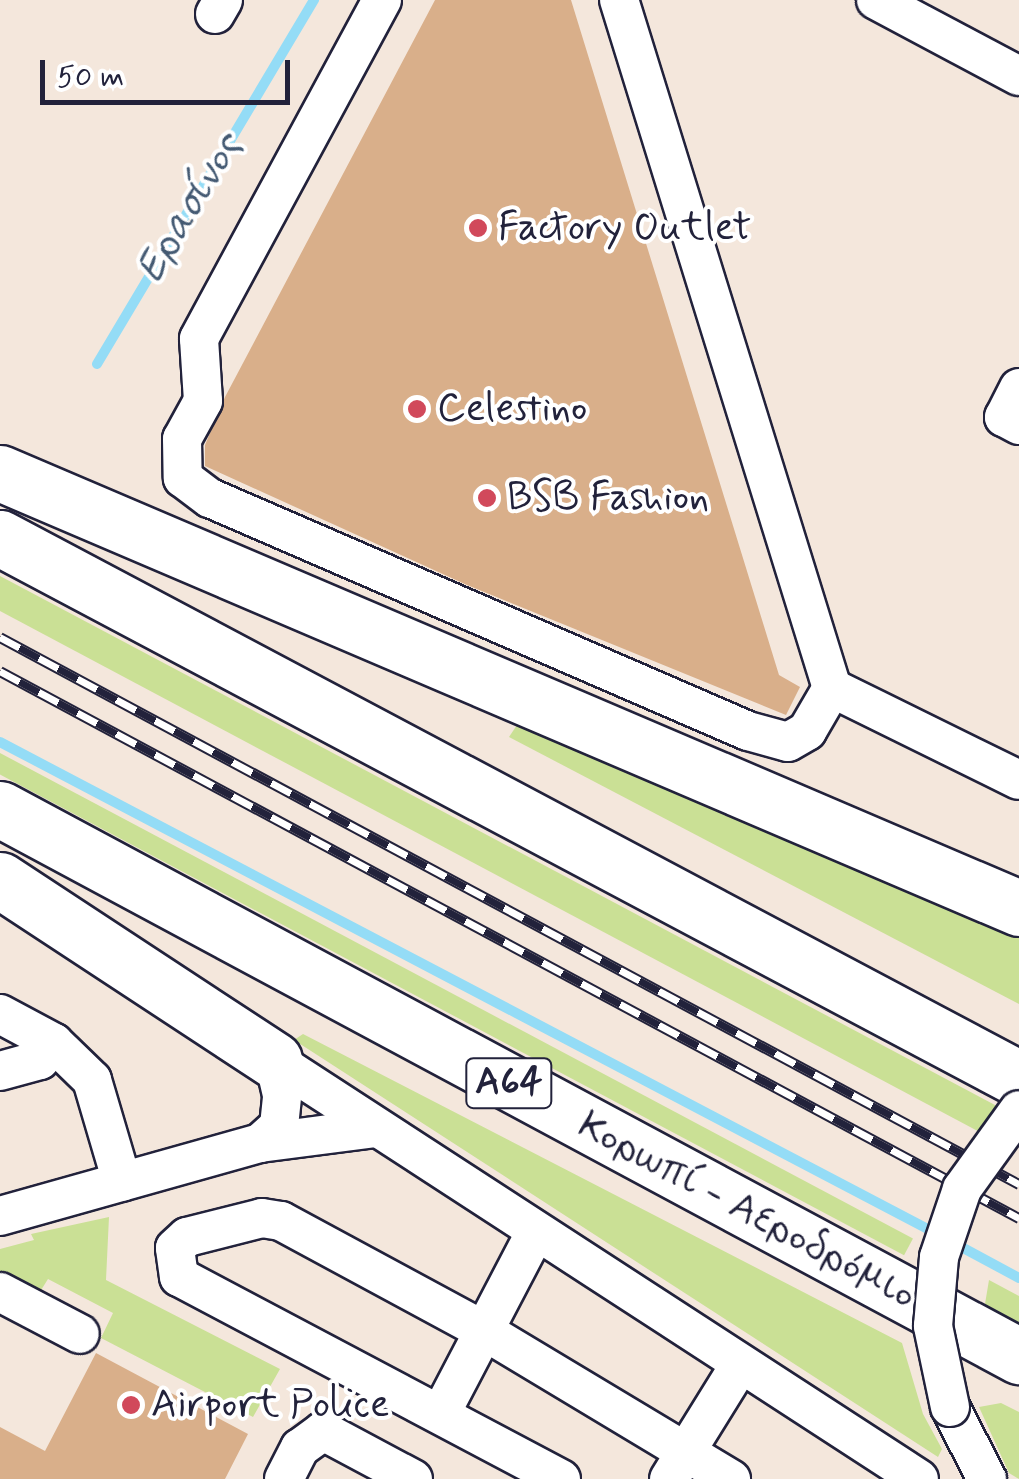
<!DOCTYPE html>
<meta charset="utf-8">
<style>
body{margin:0}
#map{position:relative;width:1019px;height:1479px;overflow:hidden;background:#f4e7dc;font-family:Mynerve,sans-serif}
div>[style]{position:absolute}
.green>*{inset:0;background:#cae095;transform-origin:0 0}
.stream>*{height:10px;margin:-5px;padding:0 5px;transform-origin:5px;border-radius:5px;background:#94dcf6}
.building>*{inset:0;background:#d9af8a}
.roads{filter:drop-shadow(2px 0 #22223b) drop-shadow(-2px 0 #22223b) drop-shadow(0 2px #22223b) drop-shadow(0 -2px #22223b)}
.minor>*{height:38px;margin:-19px;padding:0 19px;transform-origin:19px;border-radius:19px;background:#fff}
.highway>*{height:55px;margin:-27.5px;padding:0 27.5px;transform-origin:27.5px;border-radius:27.5px;background:#fff}
.rail>*{height:11px;margin-top:-5.5px;transform-origin:0;background:repeating-linear-gradient(90deg,#fff 0 22px,#22223b 0 44px);box-sizing:border-box;border-block:2px solid #22223b}
.bridges{filter:drop-shadow(2px 0 #22223b) drop-shadow(-2px 0 #22223b) drop-shadow(0 2px #22223b) drop-shadow(0 -2px #22223b)}
.minor-bridge>*{height:38px;margin:-19px;padding:0 19px;transform-origin:19px;border-radius:19px;background:#fff}
.dots>*{width:28px;height:28px;translate:-50% -50%;box-sizing:border-box;border:5px solid #fff;border-radius:50%}
span{translate:-50% -50%;white-space:nowrap;text-align:center;line-height:1.15;-webkit-text-stroke:8px #fff;paint-order:stroke}
.shield-label span{padding:2px 8px;background:#fff;border:2px solid;border-radius:8px;-webkit-text-stroke-width:0}
.shield-label{font-size:38px;color:#22223b;font-weight:700}
.poi-label{font-size:40px;color:#22223b}
.left{translate:0 -50%;text-align:left}
.street-label{font-size:40px;color:#22223b}
.water-label{font-size:42px;color:#445a73;font-style:italic}
.scale{position:absolute;left:40px;top:60px;width:250px;height:45px;box-sizing:border-box;border:5px solid #22223b;border-top:0;padding-left:12px;font-size:30px;line-height:35px;white-space:nowrap;color:#22223b;-webkit-text-stroke:8px #fff;paint-order:stroke}
</style>
<div id="map">
<div class="green">
<div style="left:0;top:576px;width:1153px;height:31px;rotate:28deg"></div>
<div style="clip-path:polygon(517px 725px,1019px 935px,1019px 1004px,509px 737px)"></div>
<div style="left:0;top:753px;width:1034px;height:19px;rotate:28deg"></div>
<div style="clip-path:polygon(303px 1034px,902px 1343px,923px 1414px,942px 1449px,938px 1457px,294px 1040px)"></div>
<div style="clip-path:polygon(109px 1217px,106px 1280px,280px 1369px,253px 1417px,101px 1338px,113px 1313px,48px 1279px,38px 1295px,0 1276px,0 1249px,34px 1240px,31px 1234px)"></div>
<div style="clip-path:polygon(989px 1280px,1019px 1296px,1019px 1328px,984px 1310px)"></div>
<div style="clip-path:polygon(1001px 1403px,1019px 1412px,1019px 1479px,1009px 1473px,979px 1407px)"></div>
</div>
<div class="stream">
<div style="left:97px;top:364px;width:424px;rotate:-59.2deg"></div>
<div style="left:0;top:742px;width:1061px;rotate:27.7deg"></div>
<div style="left:954px;top:1243px;width:74px;rotate:28.3deg"></div>
</div>
<div class="building">
<div style="clip-path:polygon(435px 0,571px 0,779px 675px,800px 687px,786px 715px,467px 585px,205px 466px,205px 445px,225px 397px)"></div>
<div style="clip-path:polygon(96px 1353px,248px 1434px,225px 1479px,0 1479px,0 1427px,45px 1451px)"></div>
</div>
<div class="roads">
<div class="minor">
<div style="left:382px;top:0;width:385px;rotate:118.4deg"></div>
<div style="left:199px;top:339px;width:62px;rotate:86.3deg"></div>
<div style="left:203px;top:401px;width:43px;rotate:118.9deg"></div>
<div style="left:182px;top:439px;width:39px;rotate:89deg"></div>
<div style="left:183px;top:478px;width:34px;rotate:37deg"></div>
<div style="left:210px;top:498px;width:586px;rotate:23.42deg"></div>
<div style="left:748px;top:731px;width:41px;rotate:15.4deg"></div>
<div style="left:788px;top:742px;width:22px;rotate:-30deg"></div>
<div style="left:807px;top:731px;width:50px;rotate:-59.8deg"></div>
<div style="left:832px;top:688px;width:720px;rotate:-107.2deg"></div>
<div style="left:876px;top:0;width:162px;rotate:28deg"></div>
<div style="left:215px;top:14px;width:16px;rotate:-60deg"></div>
<div style="left:1019px;top:388px;width:33px;rotate:117deg"></div>
<div style="left:1004px;top:417px;width:17px;rotate:28deg"></div>
<div style="left:832px;top:688px;width:208px;rotate:26.2deg"></div>
<div style="left:0;top:1014px;width:61px;rotate:28.2deg"></div>
<div style="left:54px;top:1043px;width:53px;rotate:44.2deg"></div>
<div style="left:92px;top:1080px;width:106px;rotate:73.6deg"></div>
<div style="left:274px;top:1060px;width:769px;rotate:33.01deg"></div>
<div style="left:0;top:1071px;width:41px;rotate:-15.4deg"></div>
<div style="left:40px;top:1060px;width:22px;rotate:-51deg"></div>
<div style="left:260px;top:1143px;width:25px;rotate:-42deg"></div>
<div style="left:279px;top:1126px;width:31px;rotate:-84deg"></div>
<div style="left:282px;top:1095px;width:36px;rotate:-103deg"></div>
<div style="left:0;top:1216px;width:270px;rotate:-15.7deg"></div>
<div style="left:260px;top:1143px;width:117px;rotate:-7.4deg"></div>
<div style="left:0;top:1292px;width:90px;rotate:27.7deg"></div>
<div style="left:950px;top:1407px;width:81px;rotate:62.8deg"></div>
<div style="left:441px;top:1413px;width:203px;rotate:-62.4deg"></div>
<div style="left:284px;top:1479px;width:35px;rotate:-63deg"></div>
<div style="left:300px;top:1448px;width:29px;rotate:-36deg"></div>
<div style="left:323px;top:1431px;width:102px;rotate:28.1deg"></div>
<div style="left:561px;top:1479px;width:432px;rotate:-152.1deg"></div>
<div style="left:179px;top:1277px;width:29px;rotate:-98deg"></div>
<div style="left:175px;top:1248px;width:16px;rotate:-43deg"></div>
<div style="left:187px;top:1237px;width:77px;rotate:-14.2deg"></div>
<div style="left:262px;top:1218px;width:19px;rotate:9deg"></div>
<div style="left:281px;top:1221px;width:233px;rotate:28.4deg"></div>
<div style="left:486px;top:1332px;width:286px;rotate:31deg"></div>
<div style="left:669px;top:1479px;width:133px;rotate:-58.2deg"></div>
</div>
<div class="highway">
<div style="left:0;top:473px;width:1108px;rotate:23.12deg"></div>
<div style="left:0;top:538px;width:1154px;rotate:27.96deg"></div>
<div style="left:0;top:809px;width:1157px;rotate:28.23deg"></div>
<div style="left:0;top:880px;width:328px;rotate:33.3deg"></div>
</div>
</div>
<div class="rail">
<div style="left:0;top:637px;width:1157px;rotate:28.23deg"></div>
<div style="left:0;top:671px;width:1157px;rotate:28.23deg"></div>
</div>
<div class="bridges">
<div class="minor-bridge">
<div style="left:950px;top:1407px;width:83px;rotate:-101.9deg"></div>
<div style="left:933px;top:1326px;width:69px;rotate:-85deg"></div>
<div style="left:939px;top:1257px;width:72px;rotate:-71.3deg"></div>
<div style="left:962px;top:1189px;width:97px;rotate:-54.2deg"></div>
</div>
</div>
<div class="dots">
<div style="left:478px;top:228px;background:#d1495b"></div>
<div style="left:417px;top:409px;background:#d1495b"></div>
<div style="left:487px;top:498px;background:#d1495b"></div>
<div style="left:131px;top:1405px;background:#d1495b"></div>
</div>
<div class="shield-label">
<span style="left:509px;top:1083px">Α64</span>
</div>
<div class="poi-label">
<span class="left" style="left:498px;top:228px">Factory Outlet</span>
<span class="left" style="left:437px;top:409px">Celestino</span>
<span class="left" style="left:507px;top:498px">BSB Fashion</span>
<span class="left" style="left:151px;top:1405px">Airport Police</span>
</div>
<div class="street-label">
<span style="left:747px;top:1211px;rotate:28deg">Κορωπί - Αεροδρόμιο</span>
</div>
<div class="water-label">
<span style="left:190px;top:208px;rotate:-59deg">Ερασίνος</span>
</div>
<div class="scale">50 m</div>
</div>
